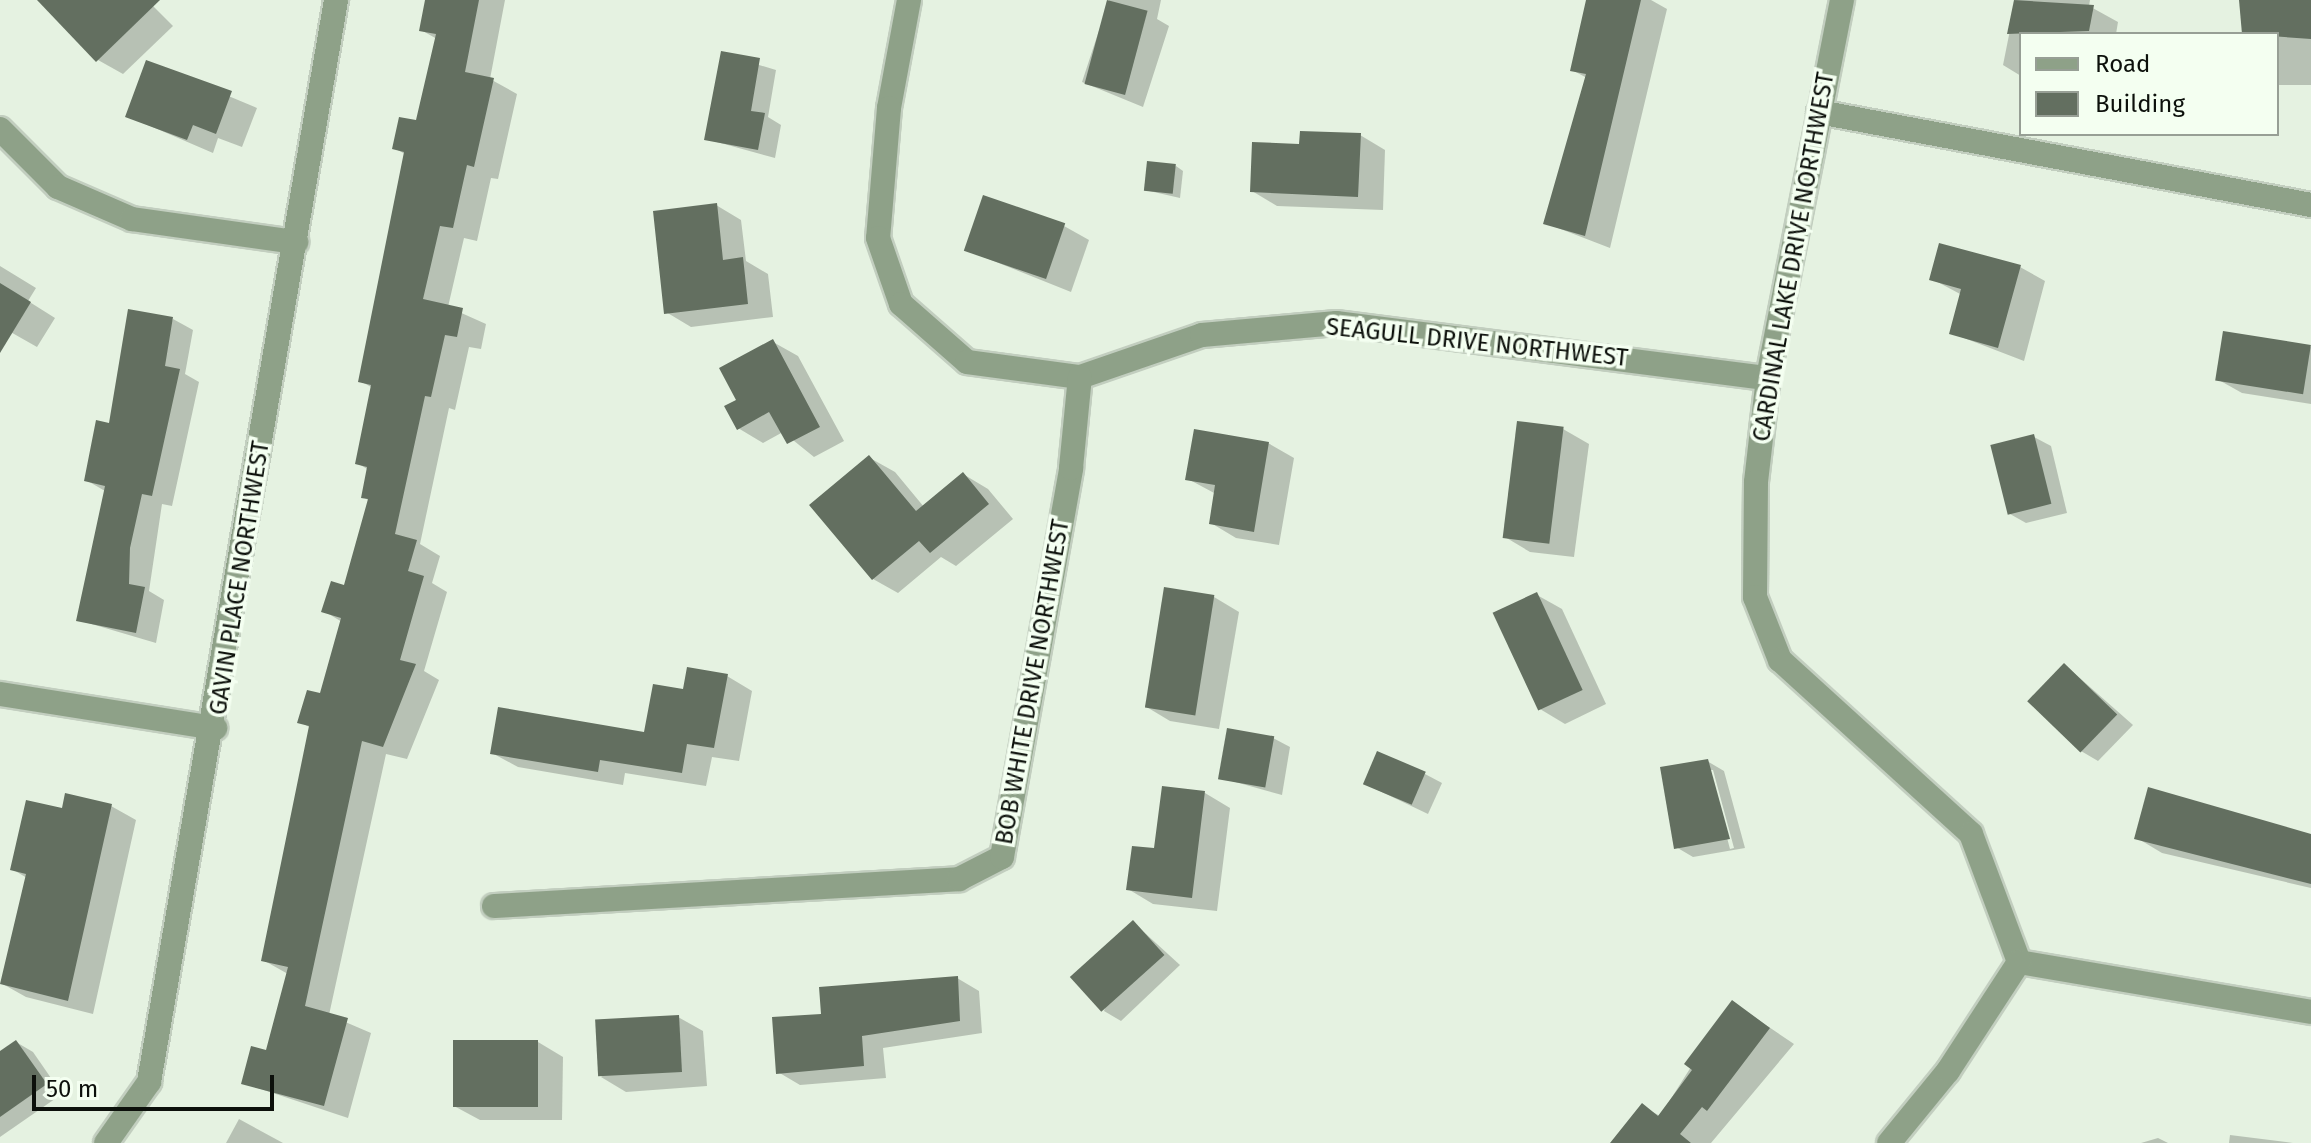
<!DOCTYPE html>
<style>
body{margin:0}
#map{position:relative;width:2311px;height:1143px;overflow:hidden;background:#e5f2e1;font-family:"Fira Sans",sans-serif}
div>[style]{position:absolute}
.shadow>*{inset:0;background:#0003;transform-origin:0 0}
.building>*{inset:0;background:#636f60;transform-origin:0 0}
.roads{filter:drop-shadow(2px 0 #c2cebf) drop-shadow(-2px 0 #c2cebf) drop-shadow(0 2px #c2cebf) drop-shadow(0 -2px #c2cebf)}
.minor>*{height:24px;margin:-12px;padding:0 12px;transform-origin:12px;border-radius:12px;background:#8ea188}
span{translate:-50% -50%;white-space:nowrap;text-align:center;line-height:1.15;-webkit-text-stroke:7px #f4fff1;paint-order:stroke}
.street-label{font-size:24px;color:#0c100b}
.legend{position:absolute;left:2019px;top:32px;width:260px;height:104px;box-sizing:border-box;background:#f4fff1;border:2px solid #979f95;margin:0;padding:10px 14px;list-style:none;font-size:24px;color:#0c100b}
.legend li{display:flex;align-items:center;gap:16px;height:40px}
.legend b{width:40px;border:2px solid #979f95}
.scale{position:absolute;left:32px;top:1075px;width:242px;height:36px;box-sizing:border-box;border:4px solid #0c100b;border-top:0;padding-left:10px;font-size:24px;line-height:28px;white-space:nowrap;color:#0c100b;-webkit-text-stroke:6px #f4fff1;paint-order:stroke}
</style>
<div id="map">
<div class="shadow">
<div style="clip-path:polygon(40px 0,147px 0,173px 26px,123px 74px,98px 60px)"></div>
<div style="clip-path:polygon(428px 0,505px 0,490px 79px,517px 94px,498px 179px,491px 178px,477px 241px,464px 238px,448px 307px,486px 324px,481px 349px,469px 347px,455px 410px,449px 408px,420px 544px,440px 556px,432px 583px,447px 592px,424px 671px,439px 680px,407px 759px,386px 754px,329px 1015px,371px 1033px,348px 1118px,243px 1083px,267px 1052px,288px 974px,263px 960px,311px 728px,300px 722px,321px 696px,342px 622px,324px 611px,346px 587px,370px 501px,363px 497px,369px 470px,357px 463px,373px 388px,360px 381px,405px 154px,394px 148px,418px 123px,437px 39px,421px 30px)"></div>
<div style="clip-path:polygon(1109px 0,1161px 0,1157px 19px,1169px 26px,1143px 107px,1082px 82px)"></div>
<div style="clip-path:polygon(1588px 0,1651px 0,1667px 9px,1610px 248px,1545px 223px,1587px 78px,1572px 70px)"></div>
<div style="clip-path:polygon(2016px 0,2090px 0,2089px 6px,2118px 22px,2116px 34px,2021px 34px,2021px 76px,2003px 65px)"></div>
<div style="left:2275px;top:0;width:36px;height:85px"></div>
<div style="clip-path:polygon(723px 54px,776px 70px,768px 117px,781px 125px,775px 158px,706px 139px)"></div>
<div style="clip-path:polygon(147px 62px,257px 108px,242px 147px,218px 138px,213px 153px,127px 116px)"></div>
<div style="clip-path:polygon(1360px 135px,1385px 150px,1383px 210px,1277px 206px,1252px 191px)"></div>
<div style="clip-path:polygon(1176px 166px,1183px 171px,1180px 198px,1145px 190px)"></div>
<div style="clip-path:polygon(716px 205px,741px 220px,746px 261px,768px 274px,773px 317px,691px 327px,666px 312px)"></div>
<div style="clip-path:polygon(1064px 226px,1089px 240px,1071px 292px,966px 250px)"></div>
<div style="clip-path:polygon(0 266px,36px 288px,28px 301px,55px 318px,37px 347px,7px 330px,0 341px)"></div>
<div style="clip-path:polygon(2020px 267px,2045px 281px,2024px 361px,1951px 333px,1962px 295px,1932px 279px)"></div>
<div style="clip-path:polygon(173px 319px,193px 330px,185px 374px,199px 382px,172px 506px,162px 504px,149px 591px,164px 600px,156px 643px,78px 620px,105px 491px,86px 480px)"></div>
<div style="clip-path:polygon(773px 342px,798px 356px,844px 441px,814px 457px,783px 432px,763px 443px,738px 428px,739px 401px)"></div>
<div style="clip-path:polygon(2311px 347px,2311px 404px,2242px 393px,2217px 379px)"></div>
<div style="clip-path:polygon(1563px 429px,1589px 444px,1574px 557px,1530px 552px,1505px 537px)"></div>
<div style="clip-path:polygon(2034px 437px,2051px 446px,2067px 513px,2026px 523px,2010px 514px)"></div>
<div style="clip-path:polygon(1268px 443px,1294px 458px,1279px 545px,1236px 538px,1211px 523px,1216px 494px,1188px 479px)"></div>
<div style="clip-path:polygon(870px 458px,895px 472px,924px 507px,963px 474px,988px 489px,1013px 519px,956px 566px,941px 557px,898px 593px,873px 579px)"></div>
<div style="clip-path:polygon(1537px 595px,1562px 609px,1606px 704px,1565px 724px,1540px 709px)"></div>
<div style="clip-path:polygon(1214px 597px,1239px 612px,1219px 729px,1170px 721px,1145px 706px)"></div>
<div style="clip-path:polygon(2065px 665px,2133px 725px,2098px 761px,2081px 751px)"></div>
<div style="clip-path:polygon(727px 676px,752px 691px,739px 761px,712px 757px,706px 786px,625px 773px,623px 785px,518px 767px,492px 753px,646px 735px,685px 691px)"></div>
<div style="clip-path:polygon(1273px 738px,1290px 747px,1282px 795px,1221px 778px)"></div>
<div style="clip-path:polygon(evenodd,1707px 761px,1724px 771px,1745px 848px,1693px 857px,1676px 847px,1707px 761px,1709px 770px,1713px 770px,1734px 848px,1730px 849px,1709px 770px)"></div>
<div style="clip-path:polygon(1425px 774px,1442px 783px,1428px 814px,1365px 784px)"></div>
<div style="clip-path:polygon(1164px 788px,1205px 793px,1230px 808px,1217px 911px,1153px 904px,1128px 889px,1156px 850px)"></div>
<div style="clip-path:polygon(111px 806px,136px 820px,93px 1014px,26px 997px,1px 983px,27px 878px,12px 869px,63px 810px)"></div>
<div style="clip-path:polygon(2137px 838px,2311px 839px,2311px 888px,2162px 853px)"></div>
<div style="clip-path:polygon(1134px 923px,1180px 965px,1121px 1021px,1104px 1011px)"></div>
<div style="clip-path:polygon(957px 978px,979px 991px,982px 1033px,883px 1048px,886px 1078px,800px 1085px,778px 1072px,823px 1015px)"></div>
<div style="clip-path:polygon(1732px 1002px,1794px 1044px,1711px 1143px,1612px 1143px,1642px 1106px,1660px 1116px)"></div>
<div style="clip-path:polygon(678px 1017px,703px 1031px,707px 1086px,626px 1092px,601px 1077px)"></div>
<div style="clip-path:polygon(16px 1042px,33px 1052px,62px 1094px,0 1137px,0 1053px)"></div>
<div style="clip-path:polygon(538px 1042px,563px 1057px,562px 1120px,480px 1120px,454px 1106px)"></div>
<div style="clip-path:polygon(239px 1119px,283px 1143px,226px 1143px)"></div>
<div style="clip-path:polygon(2230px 1135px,2293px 1143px,2229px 1143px)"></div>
<div style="clip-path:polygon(2158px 1138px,2168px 1143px,2141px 1143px)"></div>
</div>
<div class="building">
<div style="clip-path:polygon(37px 0,160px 0,96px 62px)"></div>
<div style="clip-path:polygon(425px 0,479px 0,465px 72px,494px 78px,474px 167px,467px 165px,453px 228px,440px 226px,423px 299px,463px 308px,457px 337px,445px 335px,431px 397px,425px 396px,395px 534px,417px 540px,408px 571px,424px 576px,400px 660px,416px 664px,383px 747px,362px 741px,305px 1006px,348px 1018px,324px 1106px,241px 1084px,251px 1046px,266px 1050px,288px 967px,261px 961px,309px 726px,297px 723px,307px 690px,320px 693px,341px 618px,321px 612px,331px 581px,344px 585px,368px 499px,361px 498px,367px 467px,355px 464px,371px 385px,358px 382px,404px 152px,392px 149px,399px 117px,416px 120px,436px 34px,419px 31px)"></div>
<div style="left:1107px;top:0;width:42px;height:87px;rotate:15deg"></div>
<div style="clip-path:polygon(1586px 0,1641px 0,1585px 236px,1543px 224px,1586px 74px,1570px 71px)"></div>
<div style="clip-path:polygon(2014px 0,2094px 5px,2089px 31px,2007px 34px)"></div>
<div style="clip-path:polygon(2239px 0,2311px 0,2311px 39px,2242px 34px)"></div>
<div style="clip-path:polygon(721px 51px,760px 58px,751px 111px,765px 113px,758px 150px,704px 140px)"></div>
<div style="clip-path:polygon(146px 60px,232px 91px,216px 134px,193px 125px,187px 140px,125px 117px)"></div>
<div style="clip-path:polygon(1300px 131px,1361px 133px,1358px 197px,1250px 192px,1252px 142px,1299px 144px)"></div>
<div style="left:1147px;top:161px;width:29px;height:30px;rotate:6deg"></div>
<div style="left:983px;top:195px;width:87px;height:59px;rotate:19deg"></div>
<div style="clip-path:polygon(717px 203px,723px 260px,743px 257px,748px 304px,664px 314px,653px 211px)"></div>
<div style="clip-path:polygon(1939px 243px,2021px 265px,1998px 348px,1949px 334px,1961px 289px,1929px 280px)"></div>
<div style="clip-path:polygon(0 283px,31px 302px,0 353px)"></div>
<div style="clip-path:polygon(128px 309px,173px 317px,165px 366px,180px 369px,152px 496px,142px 494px,130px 548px,129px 584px,145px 587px,136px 633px,76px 621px,105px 486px,84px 481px,96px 420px,109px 423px)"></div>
<div style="left:2223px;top:331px;width:89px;height:50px;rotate:9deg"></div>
<div style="clip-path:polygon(773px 339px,820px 427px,787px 444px,769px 412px,737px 430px,724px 406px,736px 400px,719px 368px)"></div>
<div style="left:1517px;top:421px;width:47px;height:118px;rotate:7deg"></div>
<div style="clip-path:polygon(1194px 429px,1269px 442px,1254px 532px,1209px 524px,1215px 485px,1185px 480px)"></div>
<div style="left:2034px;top:434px;width:72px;height:45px;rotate:76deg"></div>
<div style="clip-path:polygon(869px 455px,916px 511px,963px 472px,989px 504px,930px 553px,919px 541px,872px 580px,809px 505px)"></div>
<div style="left:1164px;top:587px;width:51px;height:122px;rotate:9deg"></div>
<div style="left:1537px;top:592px;width:108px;height:49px;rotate:65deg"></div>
<div style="left:2064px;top:663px;width:74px;height:53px;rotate:44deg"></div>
<div style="clip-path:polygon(687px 667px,728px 674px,714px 748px,687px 744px,682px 773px,600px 760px,598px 772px,490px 754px,498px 707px,644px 732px,653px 684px,683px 689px)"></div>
<div style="left:1227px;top:728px;width:48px;height:52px;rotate:10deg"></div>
<div style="left:1377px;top:751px;width:53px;height:36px;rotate:23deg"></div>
<div style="clip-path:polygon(1708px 759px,1730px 839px,1674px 849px,1660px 767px)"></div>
<div style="clip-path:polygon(1162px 786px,1205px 791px,1192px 898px,1126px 890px,1132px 846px,1154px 848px)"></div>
<div style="clip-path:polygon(2148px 787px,2311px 834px,2311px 884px,2134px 839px)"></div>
<div style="clip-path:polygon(65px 793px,112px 804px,68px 1001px,0 984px,26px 874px,10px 870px,26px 800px,62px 808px)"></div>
<div style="left:1133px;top:920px;width:47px;height:85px;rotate:48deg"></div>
<div style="clip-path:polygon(958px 976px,960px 1021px,862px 1036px,864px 1066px,776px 1074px,772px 1017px,821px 1014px,819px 987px)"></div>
<div style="clip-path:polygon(1732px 1000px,1770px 1028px,1707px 1111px,1702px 1107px,1680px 1134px,1691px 1143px,1610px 1143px,1642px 1103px,1658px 1116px,1692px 1070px,1684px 1064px)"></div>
<div style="left:679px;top:1015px;width:57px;height:84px;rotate:87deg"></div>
<div style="clip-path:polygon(16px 1040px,47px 1084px,0 1117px,0 1051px)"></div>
<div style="left:538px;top:1040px;width:67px;height:85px;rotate:90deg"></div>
</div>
<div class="roads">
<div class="minor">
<div style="left:909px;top:0;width:110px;rotate:100.5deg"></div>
<div style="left:889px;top:108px;width:130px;rotate:94.8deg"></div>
<div style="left:878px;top:238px;width:70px;rotate:70.8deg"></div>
<div style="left:901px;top:304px;width:88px;rotate:41.3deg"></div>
<div style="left:967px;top:362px;width:114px;rotate:7.6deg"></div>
<div style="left:1080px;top:377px;width:129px;rotate:-19deg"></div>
<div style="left:1202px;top:335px;width:135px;rotate:-5.1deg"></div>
<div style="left:1336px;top:323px;width:435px;rotate:7.3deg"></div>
<div style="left:1842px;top:0;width:385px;rotate:101.1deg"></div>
<div style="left:1768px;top:378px;width:105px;rotate:96.6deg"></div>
<div style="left:1756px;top:482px;width:115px;rotate:90.5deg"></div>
<div style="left:1755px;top:597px;width:68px;rotate:68.4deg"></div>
<div style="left:1780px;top:660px;width:258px;rotate:42.3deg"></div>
<div style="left:1971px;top:834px;width:137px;rotate:69.4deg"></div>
<div style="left:1819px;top:112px;width:501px;rotate:10.7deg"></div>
<div style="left:0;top:129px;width:82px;rotate:45deg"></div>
<div style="left:58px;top:187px;width:81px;rotate:23.4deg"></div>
<div style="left:132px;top:219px;width:166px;rotate:8deg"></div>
<div style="left:0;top:694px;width:218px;rotate:9deg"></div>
<div style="left:494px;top:906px;width:466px;rotate:-3.3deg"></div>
<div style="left:959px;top:879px;width:48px;rotate:-27.1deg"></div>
<div style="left:1002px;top:857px;width:395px;rotate:-79.9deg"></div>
<div style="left:1071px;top:468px;width:91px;rotate:-84.4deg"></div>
<div style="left:2019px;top:962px;width:296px;rotate:9.7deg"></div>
<div style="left:106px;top:1143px;width:75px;rotate:-54.8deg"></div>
<div style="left:149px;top:1082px;width:1098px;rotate:-80.19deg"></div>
<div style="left:1889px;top:1143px;width:93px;rotate:-50.7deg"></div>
<div style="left:1948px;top:1071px;width:130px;rotate:-56.9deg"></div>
</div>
</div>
<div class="street-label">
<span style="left:1794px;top:257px;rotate:-80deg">CARDINAL LAKE DRIVE NORTHWEST</span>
<span style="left:1477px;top:343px;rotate:6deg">SEAGULL DRIVE NORTHWEST</span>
<span style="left:240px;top:578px;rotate:-81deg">GAVIN PLACE NORTHWEST</span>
<span style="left:1033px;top:682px;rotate:-80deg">BOB WHITE DRIVE NORTHWEST</span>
</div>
<ul class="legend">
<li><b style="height:10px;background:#8ea188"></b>Road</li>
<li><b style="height:22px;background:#636f60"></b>Building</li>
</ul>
<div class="scale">50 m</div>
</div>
